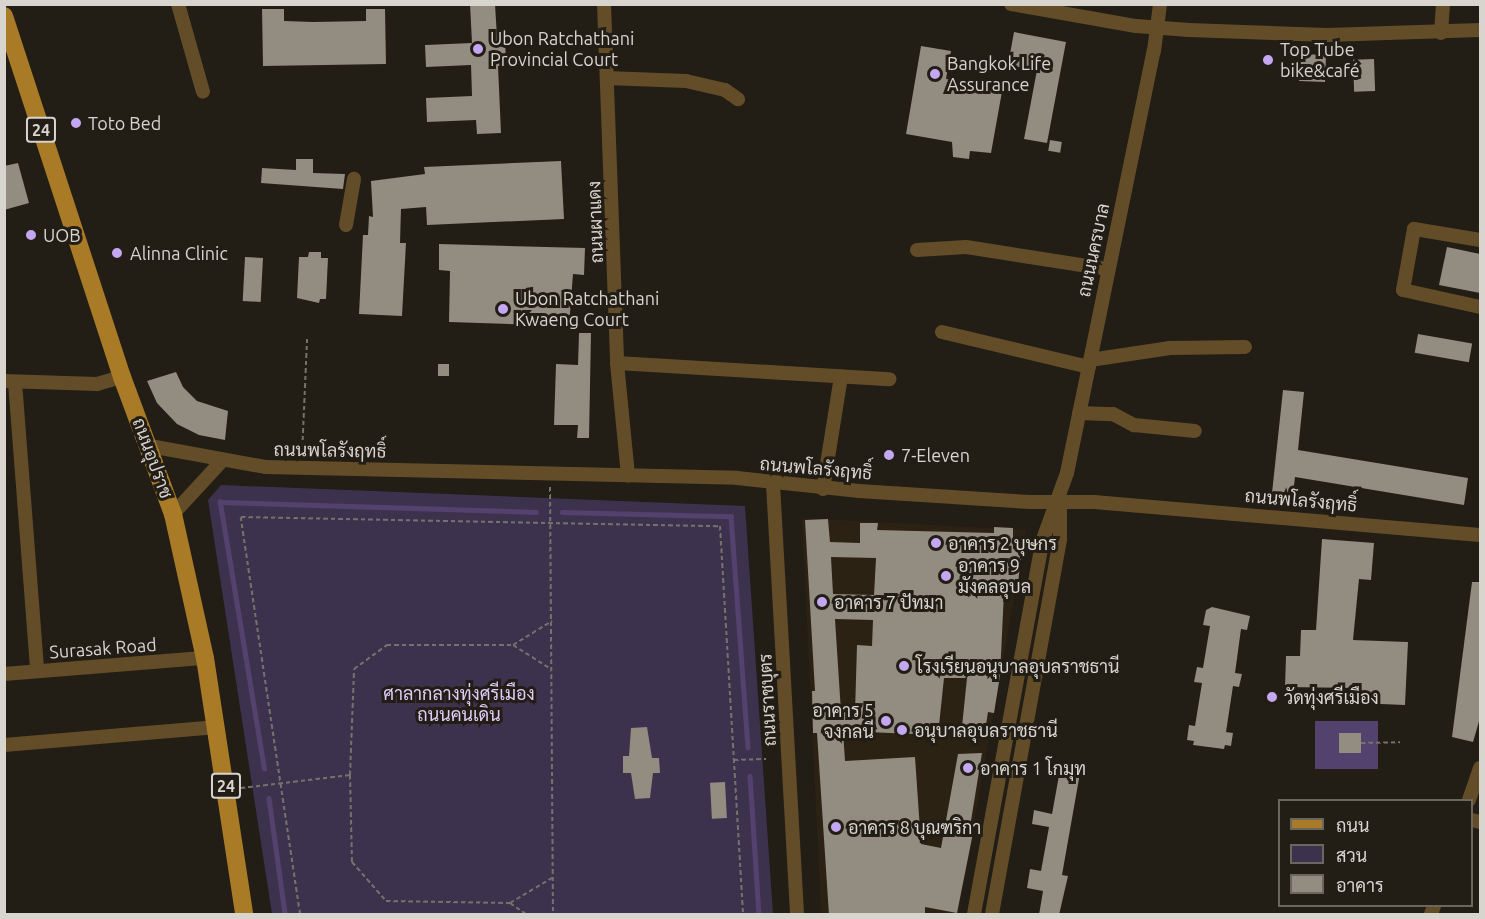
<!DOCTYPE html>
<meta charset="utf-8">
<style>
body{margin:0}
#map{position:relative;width:1485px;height:919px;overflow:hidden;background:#221d15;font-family:Ubuntu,Sarabun,sans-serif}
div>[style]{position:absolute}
.built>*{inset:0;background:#2b2214}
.green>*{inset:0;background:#3d324e}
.water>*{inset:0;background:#53426e;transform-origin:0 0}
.stream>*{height:4.5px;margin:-2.25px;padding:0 2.25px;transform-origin:2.25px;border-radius:2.25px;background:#53426e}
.building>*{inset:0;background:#928c81;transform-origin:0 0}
.path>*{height:2px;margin-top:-1px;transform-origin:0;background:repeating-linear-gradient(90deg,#76726b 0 4.5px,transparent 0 7.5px)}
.minor>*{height:14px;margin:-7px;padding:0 7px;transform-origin:7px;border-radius:7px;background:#634d29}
.major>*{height:18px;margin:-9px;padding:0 9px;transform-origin:9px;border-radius:9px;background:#a97b26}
.dots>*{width:16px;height:16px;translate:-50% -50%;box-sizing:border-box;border:3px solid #221d15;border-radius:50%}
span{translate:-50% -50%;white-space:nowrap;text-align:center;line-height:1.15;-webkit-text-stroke:6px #221d15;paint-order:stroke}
.shield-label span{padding:2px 4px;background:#221d15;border:2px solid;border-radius:4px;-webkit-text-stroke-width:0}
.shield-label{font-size:16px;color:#d8d5cf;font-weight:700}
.poi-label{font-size:18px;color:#d8d5cf}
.left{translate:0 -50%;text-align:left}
.right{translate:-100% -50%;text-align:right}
.street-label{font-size:18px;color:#d8d5cf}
.park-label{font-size:18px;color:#dccdf8}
.frame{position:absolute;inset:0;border:6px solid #d8d5cf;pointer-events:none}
.legend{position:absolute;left:1278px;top:799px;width:195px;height:108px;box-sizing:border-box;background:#221d15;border:2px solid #6b675f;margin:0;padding:8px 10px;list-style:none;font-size:18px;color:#d8d5cf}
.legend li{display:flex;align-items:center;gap:12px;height:30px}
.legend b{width:30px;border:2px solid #6b675f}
</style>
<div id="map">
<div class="built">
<div style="clip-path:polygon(802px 518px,1026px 530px,958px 914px,821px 914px)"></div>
</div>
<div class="green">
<div style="clip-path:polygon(221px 485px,745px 506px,773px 914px,272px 914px,208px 500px)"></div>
</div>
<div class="water">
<div style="left:1378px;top:721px;width:48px;height:63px;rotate:90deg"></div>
</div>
<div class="stream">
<div style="left:562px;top:512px;width:169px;rotate:1.4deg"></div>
<div style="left:731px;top:516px;width:232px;rotate:85.8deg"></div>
<div style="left:264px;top:769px;width:271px;rotate:-99.4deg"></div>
<div style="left:220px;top:502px;width:316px;rotate:1.8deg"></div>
<div style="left:750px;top:776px;width:138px;rotate:86.3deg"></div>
<div style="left:269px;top:798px;width:117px;rotate:82.1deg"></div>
</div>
<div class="building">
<div style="clip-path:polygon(470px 4px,495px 4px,497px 37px,505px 36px,506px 66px,498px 66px,501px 133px,477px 134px,476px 120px,427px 122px,426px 98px,472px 96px,471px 65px,426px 67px,425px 45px,472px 43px)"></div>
<div style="clip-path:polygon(262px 9px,284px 9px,284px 21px,313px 22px,366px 21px,366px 9px,385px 9px,386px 64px,263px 66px)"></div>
<div style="clip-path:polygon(1014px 32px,1066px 42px,1047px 143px,1024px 139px,1037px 70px,1008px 65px)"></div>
<div style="clip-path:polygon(921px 46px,951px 51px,946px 79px,1003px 86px,991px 153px,970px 151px,969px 159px,953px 157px,952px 142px,906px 134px)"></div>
<div style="left:1300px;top:54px;width:26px;height:27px;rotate:2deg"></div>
<div style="left:1374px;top:59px;width:32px;height:21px;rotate:88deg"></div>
<div style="left:1050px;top:140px;width:12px;height:11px;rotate:9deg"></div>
<div style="clip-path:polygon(296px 159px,313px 159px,313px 173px,345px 174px,343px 189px,261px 183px,262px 168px,296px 170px)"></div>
<div style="clip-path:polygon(561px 161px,564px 219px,427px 225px,426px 207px,401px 209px,400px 243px,406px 243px,402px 316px,359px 314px,363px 235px,368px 235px,369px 216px,373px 217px,371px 181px,425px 174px,424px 167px)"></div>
<div style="clip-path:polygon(18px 163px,29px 203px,4px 210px,4px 166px)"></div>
<div style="clip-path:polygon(439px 244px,585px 248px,584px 275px,573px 274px,569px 326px,449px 322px,450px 271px,439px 270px)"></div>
<div style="clip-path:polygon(1447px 247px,1480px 254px,1480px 293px,1439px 285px)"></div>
<div style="clip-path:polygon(309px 252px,321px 252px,321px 258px,328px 258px,326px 299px,320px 299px,319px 303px,297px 298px,299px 257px,308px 257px)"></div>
<div style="left:245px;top:257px;width:18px;height:44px;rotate:3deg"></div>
<div style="clip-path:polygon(579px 333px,591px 333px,589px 438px,577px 438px,578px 425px,554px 425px,556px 364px,578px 365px)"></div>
<div style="left:1418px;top:334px;width:55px;height:19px;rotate:10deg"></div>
<div style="left:449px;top:364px;width:12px;height:11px;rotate:90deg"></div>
<div style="clip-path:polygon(176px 372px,183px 387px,197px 401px,228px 411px,225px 440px,199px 435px,177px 424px,157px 403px,147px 381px)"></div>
<div style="clip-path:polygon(1283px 390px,1304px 392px,1298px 450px,1468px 478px,1464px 505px,1295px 477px,1293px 495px,1272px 493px)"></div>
<div style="clip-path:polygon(evenodd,828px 519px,830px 542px,860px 543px,860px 523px,878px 523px,877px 530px,994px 533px,994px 527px,1013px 528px,1013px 549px,1022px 549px,1017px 592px,1004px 592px,1000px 676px,994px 713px,988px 712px,984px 737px,961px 736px,967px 678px,944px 678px,938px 735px,843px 731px,845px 761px,915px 757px,921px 844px,941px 848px,958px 754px,982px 753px,970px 827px,974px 828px,957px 913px,925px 907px,925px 913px,829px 915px,817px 733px,813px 733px,812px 691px,815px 691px,805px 520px,828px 519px,831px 557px,876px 558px,874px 595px,833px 594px,831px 557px,828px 519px,835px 619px,873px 620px,872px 646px,857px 645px,855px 712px,841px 712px,835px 619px)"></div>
<div style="clip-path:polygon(1322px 539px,1374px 543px,1371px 580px,1359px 579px,1353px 640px,1408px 642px,1405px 705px,1356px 703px,1357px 688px,1285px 687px,1286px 656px,1300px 656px,1301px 630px,1316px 630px)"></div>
<div style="clip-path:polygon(1472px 582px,1480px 582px,1480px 718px,1473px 742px,1452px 737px)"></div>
<div style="clip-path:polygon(1212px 607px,1250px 616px,1247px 630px,1241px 629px,1235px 673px,1242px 674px,1239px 687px,1233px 686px,1226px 732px,1233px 733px,1231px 746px,1225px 745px,1224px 749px,1193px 745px,1194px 741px,1187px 740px,1189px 725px,1195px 726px,1202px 683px,1194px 682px,1197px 667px,1203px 668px,1210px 626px,1203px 625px,1206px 610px)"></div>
<div style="clip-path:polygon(647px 727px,652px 758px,659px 758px,660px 773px,653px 773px,650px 798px,635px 799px,631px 773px,623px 773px,623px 756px,629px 756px,631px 728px)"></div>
<div style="left:1339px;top:733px;width:22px;height:20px"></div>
<div style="clip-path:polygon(1060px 770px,1080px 773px,1062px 875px,1068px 876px,1059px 915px,1039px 915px,1043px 891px,1027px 888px,1030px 869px,1041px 871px,1049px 827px,1032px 824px,1034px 810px,1052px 814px)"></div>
<div style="left:725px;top:782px;width:36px;height:15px;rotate:87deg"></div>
</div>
<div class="path">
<div style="left:302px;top:455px;width:116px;rotate:-87.5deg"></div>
<div style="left:550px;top:487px;width:427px;rotate:89.6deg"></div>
<div style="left:513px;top:645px;width:45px;rotate:32.3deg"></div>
<div style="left:1361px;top:743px;width:39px;rotate:-1deg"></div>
<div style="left:734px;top:760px;width:32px;rotate:-2deg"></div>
<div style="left:350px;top:775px;width:87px;rotate:88.7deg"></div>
<div style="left:352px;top:862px;width:52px;rotate:48.9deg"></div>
<div style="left:386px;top:901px;width:124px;rotate:0.9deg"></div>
<div style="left:510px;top:903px;width:49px;rotate:-30.8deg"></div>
<div style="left:241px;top:788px;width:110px;rotate:-6.8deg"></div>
<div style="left:350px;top:775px;width:106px;rotate:-87.8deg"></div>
<div style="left:354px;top:669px;width:41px;rotate:-36deg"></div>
<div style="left:387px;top:645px;width:126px"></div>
<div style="left:513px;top:645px;width:46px;rotate:-31.6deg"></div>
<div style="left:510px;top:903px;width:19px;rotate:35deg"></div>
<div style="left:300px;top:914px;width:401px;rotate:-98.5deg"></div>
<div style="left:241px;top:517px;width:479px;rotate:1.1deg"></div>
<div style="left:720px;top:526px;width:389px;rotate:86.6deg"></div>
</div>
<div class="minor">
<div style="left:178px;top:4px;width:91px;rotate:74.1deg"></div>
<div style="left:604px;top:4px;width:359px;rotate:87.9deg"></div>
<div style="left:617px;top:363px;width:113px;rotate:84.4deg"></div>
<div style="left:1011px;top:4px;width:127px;rotate:10deg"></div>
<div style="left:1136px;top:26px;width:53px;rotate:4.3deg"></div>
<div style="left:1189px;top:30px;width:138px;rotate:2.1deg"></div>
<div style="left:1327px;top:35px;width:153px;rotate:-1.9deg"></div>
<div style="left:1441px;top:33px;width:29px;rotate:-86deg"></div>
<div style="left:607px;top:78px;width:79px;rotate:2.2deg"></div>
<div style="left:686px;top:81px;width:40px;rotate:13deg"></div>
<div style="left:725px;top:90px;width:16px;rotate:35deg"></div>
<div style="left:346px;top:225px;width:47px;rotate:-80.1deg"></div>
<div style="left:1480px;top:240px;width:67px;rotate:-170.5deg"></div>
<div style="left:1414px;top:229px;width:62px;rotate:100.2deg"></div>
<div style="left:1403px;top:290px;width:79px;rotate:12.4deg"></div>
<div style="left:917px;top:250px;width:49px;rotate:-3.5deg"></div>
<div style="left:966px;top:247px;width:143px;rotate:8.9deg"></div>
<div style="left:942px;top:332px;width:151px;rotate:13.4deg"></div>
<div style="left:1090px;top:360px;width:81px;rotate:-8.5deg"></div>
<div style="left:1170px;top:348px;width:75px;rotate:-0.8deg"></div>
<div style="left:617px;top:363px;width:273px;rotate:3.4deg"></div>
<div style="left:4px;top:381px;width:93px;rotate:1.8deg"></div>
<div style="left:97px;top:384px;width:26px;rotate:-16deg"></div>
<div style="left:15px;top:382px;width:290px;rotate:85.6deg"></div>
<div style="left:1079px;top:413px;width:34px;rotate:2deg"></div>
<div style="left:1113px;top:414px;width:24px;rotate:28deg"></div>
<div style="left:1134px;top:425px;width:61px;rotate:5.6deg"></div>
<div style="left:150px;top:446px;width:117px;rotate:10.3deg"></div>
<div style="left:265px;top:467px;width:472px;rotate:1.3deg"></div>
<div style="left:737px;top:478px;width:123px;rotate:6.1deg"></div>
<div style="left:859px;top:491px;width:172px;rotate:3.7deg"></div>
<div style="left:1031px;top:502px;width:63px"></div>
<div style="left:1094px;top:502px;width:387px;rotate:4.9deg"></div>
<div style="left:773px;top:484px;width:431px;rotate:86.8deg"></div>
<div style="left:823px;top:489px;width:114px;rotate:-80.9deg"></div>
<div style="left:173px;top:514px;width:71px;rotate:-47.3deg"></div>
<div style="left:4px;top:674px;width:202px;rotate:-4.6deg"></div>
<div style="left:4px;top:745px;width:214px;rotate:-4.8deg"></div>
<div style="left:1469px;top:800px;width:34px;rotate:-71deg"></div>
<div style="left:1472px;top:820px;width:8px;rotate:14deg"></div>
<div style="left:974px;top:914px;width:378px;rotate:-79.6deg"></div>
<div style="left:1042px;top:542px;width:73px;rotate:-70.1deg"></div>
<div style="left:1067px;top:473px;width:431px;rotate:-78.4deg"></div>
<div style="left:1154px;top:51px;width:47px;rotate:-82.7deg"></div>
<div style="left:992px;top:914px;width:381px;rotate:-79.7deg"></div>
<div style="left:1060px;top:539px;width:32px;rotate:-90deg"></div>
<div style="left:1431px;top:914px;width:9px;rotate:-69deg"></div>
</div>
<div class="major">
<div style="left:4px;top:16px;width:380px;rotate:71.9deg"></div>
<div style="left:122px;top:377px;width:146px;rotate:69.6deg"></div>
<div style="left:173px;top:514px;width:148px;rotate:77.5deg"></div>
<div style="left:205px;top:658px;width:259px;rotate:81.3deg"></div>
</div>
<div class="dots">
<div style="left:478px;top:49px;background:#c4a7f1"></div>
<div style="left:1268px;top:60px;background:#c4a7f1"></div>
<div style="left:935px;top:74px;background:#c4a7f1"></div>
<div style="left:76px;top:123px;background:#c4a7f1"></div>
<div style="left:31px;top:235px;background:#c4a7f1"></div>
<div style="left:117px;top:253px;background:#c4a7f1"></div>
<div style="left:503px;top:309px;background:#c4a7f1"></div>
<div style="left:889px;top:455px;background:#c4a7f1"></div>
<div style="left:936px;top:543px;background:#c4a7f1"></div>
<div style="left:946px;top:576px;background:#c4a7f1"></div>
<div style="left:822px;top:602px;background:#c4a7f1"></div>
<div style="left:904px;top:666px;background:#c4a7f1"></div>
<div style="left:1272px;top:697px;background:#c4a7f1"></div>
<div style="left:886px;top:721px;background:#c4a7f1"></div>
<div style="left:902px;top:730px;background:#c4a7f1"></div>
<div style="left:968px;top:768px;background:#c4a7f1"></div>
<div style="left:836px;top:827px;background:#c4a7f1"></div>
</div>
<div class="shield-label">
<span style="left:41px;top:130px">24</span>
<span style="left:226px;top:786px">24</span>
</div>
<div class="poi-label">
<span class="left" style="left:490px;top:49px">Ubon Ratchathani<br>Provincial Court</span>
<span class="left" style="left:1280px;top:60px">Top Tube<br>bike&amp;café</span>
<span class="left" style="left:947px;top:74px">Bangkok Life<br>Assurance</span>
<span class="left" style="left:88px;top:123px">Toto Bed</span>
<span class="left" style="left:43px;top:235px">UOB</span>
<span class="left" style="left:130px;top:253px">Alinna Clinic</span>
<span class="left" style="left:515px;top:309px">Ubon Ratchathani<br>Kwaeng Court</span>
<span class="left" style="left:901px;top:455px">7-Eleven</span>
<span class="left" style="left:948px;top:543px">อาคาร 2 บุษกร</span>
<span class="left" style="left:958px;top:576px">อาคาร 9<br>มังคลอุบล</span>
<span class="left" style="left:834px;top:602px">อาคาร 7 ปัทมา</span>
<span class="left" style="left:916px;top:666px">โรงเรียนอนุบาลอุบลราชธานี</span>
<span class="left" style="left:1284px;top:697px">วัดทุ่งศรีเมือง</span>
<span class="right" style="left:874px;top:721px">อาคาร 5<br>จงกลนี</span>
<span class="left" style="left:914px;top:730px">อนุบาลอุบลราชธานี</span>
<span class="left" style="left:980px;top:768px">อาคาร 1 โกมุท</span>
<span class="left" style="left:848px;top:827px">อาคาร 8 บุณฑริกา</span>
</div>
<div class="street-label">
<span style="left:595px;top:222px;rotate:-92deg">ถนนผาแดง</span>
<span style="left:1093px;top:250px;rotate:-78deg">ถนนนครบาล</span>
<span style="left:330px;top:450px;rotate:1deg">ถนนพโลรังฤทธิ์</span>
<span style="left:153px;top:458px;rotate:70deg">ถนนอุปราช</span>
<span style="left:816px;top:468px;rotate:5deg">ถนนพโลรังฤทธิ์</span>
<span style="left:1301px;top:500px;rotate:5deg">ถนนพโลรังฤทธิ์</span>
<span style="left:103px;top:648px;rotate:-4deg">Surasak Road</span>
<span style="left:767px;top:700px;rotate:-93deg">ถนนราชบุตร</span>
</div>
<div class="park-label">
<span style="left:459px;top:704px">ศาลากลางทุ่งศรีเมือง<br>ถนนคนเดิน</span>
</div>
<div class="frame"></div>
<ul class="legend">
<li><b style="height:8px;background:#a97b26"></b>ถนน</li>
<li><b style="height:16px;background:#3d324e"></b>สวน</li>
<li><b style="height:16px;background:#928c81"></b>อาคาร</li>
</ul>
</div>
